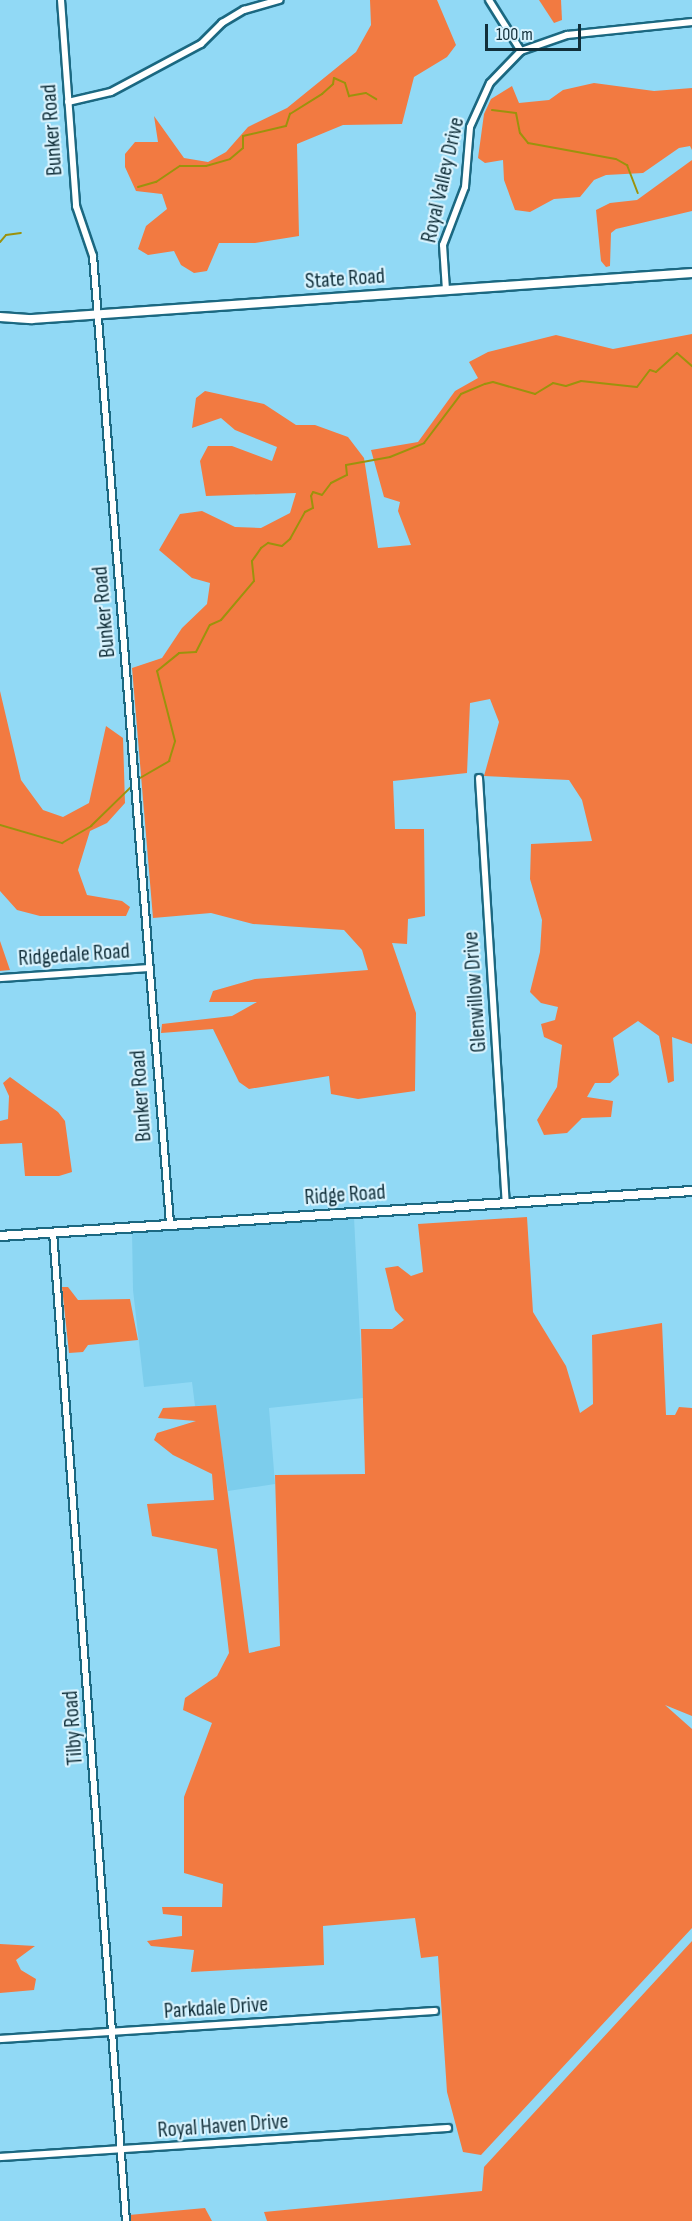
<!DOCTYPE html>
<style>
body{margin:0}
#map{position:relative;width:692px;height:2221px;overflow:hidden;background:#91d9f5;font-family:"Sofia Sans Condensed",sans-serif}
div>[style]{position:absolute}
.built>*{inset:0;background:#7ccdec}
.green>*{inset:0;background:#f27a41}
.stream>*{height:2px;margin:-1px;padding:0 1px;transform-origin:1px;border-radius:1px;background:#9c920c}
.roads{filter:drop-shadow(2px 0 #1b6881) drop-shadow(-2px 0 #1b6881) drop-shadow(0 2px #1b6881) drop-shadow(0 -2px #1b6881)}
.minor>*{height:6px;margin:-3px;padding:0 3px;transform-origin:3px;border-radius:3px;background:#fff}
.major>*{height:8px;margin:-4px;padding:0 4px;transform-origin:4px;border-radius:4px;background:#fff}
span{translate:-50% -50%;white-space:nowrap;text-align:center;line-height:1.15;-webkit-text-stroke:4.5px #d8f3fe;paint-order:stroke}
.street-label{font-size:22px;color:#112f3a}
.scale{position:absolute;left:485px;top:24px;width:96px;height:27px;box-sizing:border-box;border:3px solid #112f3a;border-top:0;padding-left:8px;font-size:18px;line-height:21px;white-space:nowrap;color:#112f3a;-webkit-text-stroke:4px #d8f3fe;paint-order:stroke}
</style>
<div id="map">
<div class="built">
<div style="clip-path:polygon(354px 1217px,363px 1398px,269px 1408px,275px 1484px,228px 1491px,215px 1405px,195px 1406px,192px 1382px,144px 1387px,133px 1290px,132px 1230px)"></div>
</div>
<div class="green">
<div style="clip-path:polygon(370px 0,437px 0,456px 45px,447px 57px,414px 77px,402px 124px,343px 125px,297px 144px,299px 236px,255px 243px,219px 243px,207px 271px,194px 273px,181px 265px,174px 251px,148px 255px,138px 249px,146px 226px,167px 209px,162px 194px,136px 191px,125px 167px,125px 154px,135px 142px,158px 142px,154px 116px,184px 158px,208px 162px,226px 152px,248px 127px,287px 108px,356px 52px,371px 25px)"></div>
<div style="clip-path:polygon(539px 0,561px 0,562px 20px,554px 23px)"></div>
<div style="clip-path:polygon(594px 83px,654px 91px,692px 88px,692px 150px,690px 146px,679px 148px,643px 173px,606px 175px,594px 180px,580px 197px,554px 199px,530px 212px,515px 210px,504px 180px,503px 160px,485px 163px,478px 158px,484px 114px,491px 99px,512px 86px,519px 103px,549px 100px,563px 90px)"></div>
<div style="clip-path:polygon(692px 160px,692px 211px,616px 229px,611px 233px,610px 266px,606px 267px,601px 261px,596px 210px,610px 203px,637px 200px)"></div>
<div style="clip-path:polygon(692px 334px,692px 1044px,672px 1037px,674px 1081px,668px 1083px,659px 1036px,638px 1021px,613px 1038px,619px 1075px,610px 1083px,595px 1083px,587px 1097px,613px 1101px,611px 1117px,582px 1118px,567px 1133px,544px 1135px,537px 1120px,557px 1087px,562px 1045px,544px 1037px,541px 1024px,555px 1020px,558px 1007px,541px 1003px,530px 992px,540px 952px,542px 920px,530px 879px,531px 844px,592px 841px,582px 800px,569px 780px,484px 776px,499px 722px,490px 699px,470px 703px,467px 773px,393px 781px,395px 829px,424px 829px,425px 916px,408px 919px,407px 944px,392px 943px,416px 1013px,415px 1091px,358px 1099px,331px 1094px,329px 1076px,249px 1089px,239px 1082px,213px 1029px,161px 1033px,162px 1024px,232px 1016px,257px 1002px,209px 1002px,213px 991px,255px 979px,368px 970px,362px 950px,344px 930px,253px 924px,211px 913px,153px 918px,132px 668px,162px 658px,182px 628px,207px 604px,210px 583px,192px 578px,159px 550px,180px 514px,202px 511px,235px 527px,261px 528px,290px 513px,296px 493px,206px 496px,200px 461px,208px 446px,232px 446px,272px 461px,277px 447px,235px 430px,221px 418px,192px 428px,196px 398px,205px 391px,264px 404px,296px 425px,315px 425px,348px 437px,364px 458px,378px 548px,411px 545px,398px 511px,400px 502px,384px 497px,371px 450px,418px 442px,455px 391px,478px 378px,469px 362px,488px 352px,556px 335px,613px 349px)"></div>
<div style="clip-path:polygon(0 691px,21px 780px,43px 810px,63px 817px,89px 803px,106px 726px,123px 738px,125px 803px,107px 823px,90px 831px,78px 870px,87px 895px,122px 901px,130px 907px,126px 916px,40px 916px,17px 910px,0 891px)"></div>
<div style="clip-path:polygon(0 941px,10px 970px,0 971px)"></div>
<div style="clip-path:polygon(10px 1077px,58px 1112px,65px 1121px,72px 1172px,59px 1176px,25px 1176px,22px 1143px,0 1144px,0 1121px,8px 1119px,9px 1096px,3px 1083px)"></div>
<div style="clip-path:polygon(527px 1217px,533px 1312px,566px 1366px,580px 1413px,593px 1404px,592px 1335px,662px 1323px,666px 1415px,675px 1415px,679px 1407px,692px 1408px,692px 1716px,665px 1705px,692px 1729px,692px 1928px,481px 2155px,463px 2152px,447px 2092px,438px 1956px,421px 1958px,415px 1918px,323px 1926px,324px 1965px,191px 1972px,194px 1950px,151px 1946px,147px 1941px,182px 1936px,182px 1916px,163px 1914px,162px 1907px,222px 1907px,223px 1884px,184px 1873px,184px 1797px,212px 1723px,183px 1710px,185px 1698px,217px 1676px,229px 1653px,217px 1549px,152px 1536px,147px 1504px,214px 1500px,212px 1474px,173px 1455px,154px 1440px,157px 1433px,196px 1421px,158px 1418px,163px 1408px,216px 1405px,249px 1653px,280px 1646px,275px 1475px,365px 1474px,361px 1329px,392px 1329px,404px 1320px,395px 1310px,385px 1268px,398px 1266px,411px 1276px,423px 1272px,418px 1224px)"></div>
<div style="clip-path:polygon(62px 1287px,68px 1287px,78px 1300px,130px 1299px,138px 1340px,88px 1345px,83px 1352px,69px 1353px)"></div>
<div style="clip-path:polygon(692px 1941px,692px 2221px,267px 2221px,264px 2212px,482px 2191px,484px 2167px)"></div>
<div style="clip-path:polygon(0 1944px,35px 1946px,16px 1960px,21px 1970px,36px 1979px,34px 1990px,0 1993px)"></div>
<div style="clip-path:polygon(205px 2208px,212px 2221px,130px 2221px,129px 2215px)"></div>
</div>
<div class="stream">
<div style="left:492px;top:110px;width:24px;rotate:7deg"></div>
<div style="left:516px;top:113px;width:20px;rotate:79deg"></div>
<div style="left:520px;top:133px;width:13px;rotate:51deg"></div>
<div style="left:528px;top:143px;width:89px;rotate:10.3deg"></div>
<div style="left:616px;top:159px;width:13px;rotate:29deg"></div>
<div style="left:627px;top:165px;width:30px;rotate:69deg"></div>
<div style="left:138px;top:187px;width:19px;rotate:-16deg"></div>
<div style="left:156px;top:182px;width:29px;rotate:-34deg"></div>
<div style="left:180px;top:166px;width:26px"></div>
<div style="left:206px;top:166px;width:25px;rotate:-16deg"></div>
<div style="left:230px;top:159px;width:17px;rotate:-40deg"></div>
<div style="left:243px;top:148px;width:12px;rotate:-90deg"></div>
<div style="left:243px;top:136px;width:44px;rotate:-13.1deg"></div>
<div style="left:286px;top:126px;width:13px;rotate:-72deg"></div>
<div style="left:290px;top:114px;width:38px;rotate:-32deg"></div>
<div style="left:322px;top:94px;width:15px;rotate:-42deg"></div>
<div style="left:333px;top:84px;width:6px;rotate:-81deg"></div>
<div style="left:334px;top:78px;width:12px;rotate:24deg"></div>
<div style="left:345px;top:83px;width:14px;rotate:73deg"></div>
<div style="left:349px;top:96px;width:17px;rotate:-10deg"></div>
<div style="left:366px;top:93px;width:12px;rotate:31deg"></div>
<div style="left:0;top:242px;width:9px;rotate:-49deg"></div>
<div style="left:6px;top:235px;width:15px;rotate:-8deg"></div>
<div style="left:140px;top:778px;width:34px;rotate:-30deg"></div>
<div style="left:169px;top:761px;width:21px;rotate:-73deg"></div>
<div style="left:175px;top:741px;width:72px;rotate:-104.4deg"></div>
<div style="left:157px;top:671px;width:28px;rotate:-39deg"></div>
<div style="left:179px;top:653px;width:17px;rotate:-3deg"></div>
<div style="left:196px;top:652px;width:30px;rotate:-63deg"></div>
<div style="left:210px;top:625px;width:12px;rotate:-24deg"></div>
<div style="left:221px;top:620px;width:51px;rotate:-49.8deg"></div>
<div style="left:254px;top:581px;width:20px;rotate:-96deg"></div>
<div style="left:252px;top:561px;width:16px;rotate:-55deg"></div>
<div style="left:261px;top:548px;width:9px;rotate:-36deg"></div>
<div style="left:268px;top:543px;width:14px;rotate:12deg"></div>
<div style="left:282px;top:546px;width:11px;rotate:-41deg"></div>
<div style="left:290px;top:539px;width:31px;rotate:-61deg"></div>
<div style="left:305px;top:512px;width:9px;rotate:-27deg"></div>
<div style="left:313px;top:508px;width:12px;rotate:-99deg"></div>
<div style="left:311px;top:496px;width:4px;rotate:-63deg"></div>
<div style="left:313px;top:492px;width:9px;rotate:18deg"></div>
<div style="left:322px;top:495px;width:15px;rotate:-53deg"></div>
<div style="left:331px;top:483px;width:18px;rotate:-27deg"></div>
<div style="left:347px;top:475px;width:10px;rotate:-96deg"></div>
<div style="left:346px;top:465px;width:45px;rotate:-10.3deg"></div>
<div style="left:390px;top:457px;width:37px;rotate:-22deg"></div>
<div style="left:424px;top:443px;width:61px;rotate:-52.9deg"></div>
<div style="left:461px;top:394px;width:26px;rotate:-23deg"></div>
<div style="left:485px;top:384px;width:8px;rotate:-14deg"></div>
<div style="left:493px;top:382px;width:44px;rotate:15.9deg"></div>
<div style="left:535px;top:394px;width:21px;rotate:-31deg"></div>
<div style="left:553px;top:383px;width:13px;rotate:13deg"></div>
<div style="left:566px;top:386px;width:16px;rotate:-18deg"></div>
<div style="left:581px;top:381px;width:56px;rotate:6.1deg"></div>
<div style="left:637px;top:387px;width:21px;rotate:-53deg"></div>
<div style="left:650px;top:370px;width:6px;rotate:18deg"></div>
<div style="left:656px;top:372px;width:28px;rotate:-42deg"></div>
<div style="left:677px;top:353px;width:20px;rotate:41deg"></div>
<div style="left:0;top:825px;width:65px;rotate:16.2deg"></div>
<div style="left:62px;top:843px;width:34px;rotate:-30deg"></div>
<div style="left:91px;top:826px;width:56px;rotate:-44.3deg"></div>
</div>
<div class="roads">
<div class="minor">
<div style="left:61px;top:0;width:207px;rotate:85.8deg"></div>
<div style="left:76px;top:206px;width:53px;rotate:71.2deg"></div>
<div style="left:93px;top:256px;width:971px;rotate:85.45deg"></div>
<div style="left:489px;top:0;width:60px;rotate:57.9deg"></div>
<div style="left:68px;top:102px;width:44px;rotate:-13.1deg"></div>
<div style="left:111px;top:92px;width:102px;rotate:-28.1deg"></div>
<div style="left:201px;top:44px;width:30px;rotate:-45deg"></div>
<div style="left:222px;top:23px;width:26px;rotate:-31deg"></div>
<div style="left:244px;top:10px;width:37px;rotate:-16deg"></div>
<div style="left:446px;top:290px;width:45px;rotate:-93.8deg"></div>
<div style="left:443px;top:245px;width:62px;rotate:-69.2deg"></div>
<div style="left:465px;top:187px;width:60px;rotate:-85.2deg"></div>
<div style="left:470px;top:127px;width:48px;rotate:-65.6deg"></div>
<div style="left:490px;top:83px;width:45px;rotate:-45.9deg"></div>
<div style="left:521px;top:51px;width:49px;rotate:-19.2deg"></div>
<div style="left:567px;top:35px;width:126px;rotate:-5.9deg"></div>
<div style="left:479px;top:778px;width:427px;rotate:86.4deg"></div>
<div style="left:0;top:978px;width:150px;rotate:-3.8deg"></div>
<div style="left:53px;top:1232px;width:992px;rotate:85.78deg"></div>
<div style="left:0;top:2039px;width:436px;rotate:-3.7deg"></div>
<div style="left:0;top:2157px;width:449px;rotate:-3.7deg"></div>
</div>
<div class="major">
<div style="left:0;top:317px;width:32px;rotate:4deg"></div>
<div style="left:32px;top:319px;width:662px;rotate:-3.99deg"></div>
<div style="left:0;top:1236px;width:693px;rotate:-3.72deg"></div>
</div>
</div>
<div class="street-label">
<span style="left:52px;top:130px;rotate:-94deg">Bunker Road</span>
<span style="left:443px;top:180px;rotate:-77deg">Royal Valley Drive</span>
<span style="left:345px;top:279px;rotate:-4deg">State Road</span>
<span style="left:104px;top:612px;rotate:-95deg">Bunker Road</span>
<span style="left:74px;top:955px;rotate:-4deg">Ridgedale Road</span>
<span style="left:475px;top:992px;rotate:-94deg">Glenwillow Drive</span>
<span style="left:141px;top:1096px;rotate:-94deg">Bunker Road</span>
<span style="left:345px;top:1195px;rotate:-4deg">Ridge Road</span>
<span style="left:73px;top:1728px;rotate:-94deg">Tilby Road</span>
<span style="left:216px;top:2008px;rotate:-4deg">Parkdale Drive</span>
<span style="left:223px;top:2126px;rotate:-4deg">Royal Haven Drive</span>
</div>
<div class="scale">100 m</div>
</div>
